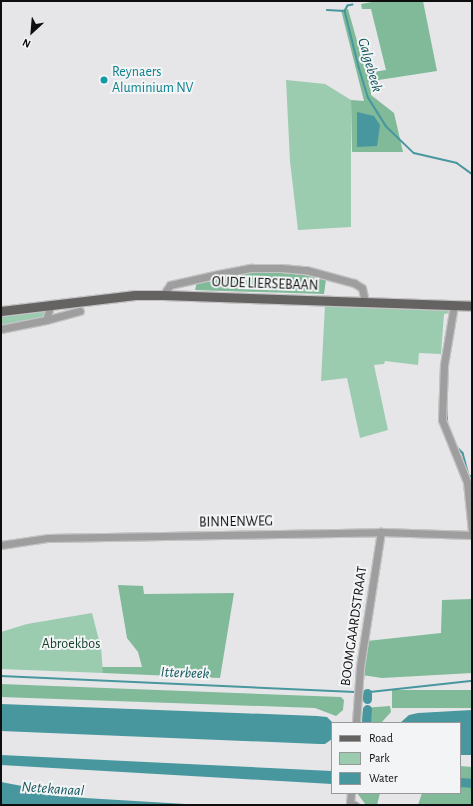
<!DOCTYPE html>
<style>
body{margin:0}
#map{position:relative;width:473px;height:806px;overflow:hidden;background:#e6e6e8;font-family:"Alegreya Sans",sans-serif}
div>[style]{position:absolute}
.green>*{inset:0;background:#9bccaf}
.forest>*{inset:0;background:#80ba99;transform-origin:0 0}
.water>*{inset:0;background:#48979f}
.stream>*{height:1.5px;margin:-0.75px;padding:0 0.75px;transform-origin:0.75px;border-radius:0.75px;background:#48979f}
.river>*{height:9px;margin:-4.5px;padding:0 4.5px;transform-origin:4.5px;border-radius:4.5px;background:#48979f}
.roads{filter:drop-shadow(1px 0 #c3c3c5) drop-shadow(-1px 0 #c3c3c5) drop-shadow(0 1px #c3c3c5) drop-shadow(0 -1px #c3c3c5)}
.minor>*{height:7px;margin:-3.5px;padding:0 3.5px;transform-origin:3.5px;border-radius:3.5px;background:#9f9e9e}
.major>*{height:9px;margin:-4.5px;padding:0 4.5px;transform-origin:4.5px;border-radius:4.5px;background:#646362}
.dots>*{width:11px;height:11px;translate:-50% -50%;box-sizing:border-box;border:2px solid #f3f4f5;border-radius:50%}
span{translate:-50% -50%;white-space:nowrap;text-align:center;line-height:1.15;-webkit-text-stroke:4px #f3f4f5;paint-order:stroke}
.culture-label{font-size:14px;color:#0d838f}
.left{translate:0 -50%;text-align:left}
.street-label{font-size:14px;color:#0e0e0e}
.park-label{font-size:14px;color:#14422c}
.water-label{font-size:15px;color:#13575d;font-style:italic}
.frame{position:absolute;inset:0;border:2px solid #0e0e0e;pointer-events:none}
.legend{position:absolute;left:331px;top:722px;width:130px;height:72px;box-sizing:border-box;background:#f3f4f5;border:1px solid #979899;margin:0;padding:5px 7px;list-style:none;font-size:12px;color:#0e0e0e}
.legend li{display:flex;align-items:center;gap:8px;height:20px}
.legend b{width:20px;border:1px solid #979899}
.north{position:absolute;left:12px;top:12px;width:40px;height:40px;-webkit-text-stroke:3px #f3f4f5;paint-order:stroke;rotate:206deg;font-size:11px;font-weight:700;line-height:16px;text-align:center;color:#0e0e0e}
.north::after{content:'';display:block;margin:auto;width:14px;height:18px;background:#0e0e0e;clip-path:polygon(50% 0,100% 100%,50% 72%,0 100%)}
</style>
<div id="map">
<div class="green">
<div style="clip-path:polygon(286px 80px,325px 84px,351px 100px,351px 227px,298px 230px,290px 161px)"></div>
<div style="clip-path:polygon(325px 305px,450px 310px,450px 313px,444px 314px,441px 354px,419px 353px,418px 365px,385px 361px,384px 364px,374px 365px,388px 430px,360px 438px,347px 378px,321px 381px)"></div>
<div style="clip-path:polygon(44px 310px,45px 316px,42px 319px,1px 327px,1px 314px)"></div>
<div style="clip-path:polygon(92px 613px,101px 648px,103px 673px,1px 669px,1px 632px,27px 624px)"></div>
</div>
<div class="forest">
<div style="clip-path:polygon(377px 1px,423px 1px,437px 71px,372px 81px,371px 95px,394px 113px,403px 152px,352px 152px,351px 100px,364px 101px,341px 10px,348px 9px,366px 73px,386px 70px,371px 9px,362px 9px,361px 4px)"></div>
<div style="clip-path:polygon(267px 270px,304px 273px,326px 279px,324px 294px,195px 290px,197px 282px)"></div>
<div style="clip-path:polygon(118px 585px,143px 586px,144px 594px,234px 593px,220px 678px,103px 673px,102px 667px,142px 667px,138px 652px,127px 638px)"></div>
<div style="clip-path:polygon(472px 599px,472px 673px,382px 678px,362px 675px,367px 641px,441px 633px,442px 600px)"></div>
<div style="clip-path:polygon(1px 684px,341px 697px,344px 700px,343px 710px,336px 716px,315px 708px,1px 697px)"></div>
<div style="left:472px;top:690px;width:18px;height:80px;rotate:90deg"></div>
<div style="clip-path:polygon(390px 706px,391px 712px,381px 723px,362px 723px,363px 708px)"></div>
<div style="clip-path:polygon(460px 766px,472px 767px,472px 805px,418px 805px,422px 793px,460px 793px)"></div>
<div style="clip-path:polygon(357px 793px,380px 793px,377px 805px,366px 805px)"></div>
</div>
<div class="water">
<div style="clip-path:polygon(357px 112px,374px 116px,380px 125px,377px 146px,357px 147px)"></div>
<div style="clip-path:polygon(1px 704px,317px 716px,327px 717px,333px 723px,332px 739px,325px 744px,319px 744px,1px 731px)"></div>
<div style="clip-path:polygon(472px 710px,472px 755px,460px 755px,460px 723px,400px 723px,409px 715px,418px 713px)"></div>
<div style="clip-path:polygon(1px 755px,332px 771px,332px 784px,1px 765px)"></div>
<div style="clip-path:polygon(1px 782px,85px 798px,202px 805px,1px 805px)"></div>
</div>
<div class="stream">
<div style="left:353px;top:5px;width:5px;rotate:169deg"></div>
<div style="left:348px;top:6px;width:6px;rotate:121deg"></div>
<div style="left:345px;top:11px;width:58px;rotate:76deg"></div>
<div style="left:359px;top:67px;width:31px;rotate:73deg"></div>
<div style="left:368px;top:97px;width:34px;rotate:58deg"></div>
<div style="left:386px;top:126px;width:39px;rotate:44deg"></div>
<div style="left:414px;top:153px;width:44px;rotate:13.1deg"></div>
<div style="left:457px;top:163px;width:19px;rotate:36deg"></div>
<div style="left:327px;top:10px;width:18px;rotate:3deg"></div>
<div style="left:446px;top:391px;width:34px;rotate:87deg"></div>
<div style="left:457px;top:447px;width:8px;rotate:45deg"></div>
<div style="left:463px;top:453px;width:24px;rotate:75deg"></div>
<div style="left:469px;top:476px;width:3px"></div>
<div style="left:1px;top:676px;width:354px;rotate:2.6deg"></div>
<div style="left:361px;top:693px;width:112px;rotate:-6.2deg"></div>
</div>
<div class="river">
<div style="left:367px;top:699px;width:6px;rotate:-90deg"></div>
<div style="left:366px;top:723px;width:14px;rotate:-86deg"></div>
<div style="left:460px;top:782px;width:12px;rotate:5deg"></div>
</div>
<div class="roads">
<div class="minor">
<div style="left:163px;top:295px;width:12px;rotate:-55deg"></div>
<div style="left:170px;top:285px;width:50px;rotate:-12.7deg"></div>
<div style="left:219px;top:274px;width:33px;rotate:-11deg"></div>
<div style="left:251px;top:268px;width:30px"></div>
<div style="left:281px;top:268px;width:25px;rotate:5deg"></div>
<div style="left:306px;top:270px;width:50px;rotate:15.2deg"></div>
<div style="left:354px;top:283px;width:9px;rotate:32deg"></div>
<div style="left:362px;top:288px;width:14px;rotate:78deg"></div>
<div style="left:454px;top:305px;width:61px;rotate:99.5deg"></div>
<div style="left:444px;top:365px;width:55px;rotate:92.1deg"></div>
<div style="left:442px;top:420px;width:67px;rotate:68deg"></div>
<div style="left:467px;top:482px;width:49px;rotate:84.2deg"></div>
<div style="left:46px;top:320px;width:35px;rotate:-15deg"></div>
<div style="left:1px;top:329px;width:46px;rotate:-11.3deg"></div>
<div style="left:46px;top:320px;width:17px;rotate:-73deg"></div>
<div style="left:1px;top:545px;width:48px;rotate:-8.5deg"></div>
<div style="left:48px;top:538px;width:333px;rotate:-1deg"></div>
<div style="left:381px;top:532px;width:91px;rotate:1.9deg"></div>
<div style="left:356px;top:723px;width:56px;rotate:-85.9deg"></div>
<div style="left:360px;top:667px;width:137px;rotate:-81.2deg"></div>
<div style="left:351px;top:793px;width:10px;rotate:96deg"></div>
<div style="left:350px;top:803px;width:5px;rotate:22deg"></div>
</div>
<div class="major">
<div style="left:1px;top:311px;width:135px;rotate:-6.8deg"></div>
<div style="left:135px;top:295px;width:28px"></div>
<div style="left:163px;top:295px;width:309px;rotate:2deg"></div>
</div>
</div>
<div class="dots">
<div style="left:104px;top:80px;background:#0f9aa8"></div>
</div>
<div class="culture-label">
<span class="left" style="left:112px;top:80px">Reynaers<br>Aluminium NV</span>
</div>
<div class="street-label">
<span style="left:265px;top:284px;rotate:2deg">OUDE LIERSEBAAN</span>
<span style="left:236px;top:522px;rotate:-1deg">BINNENWEG</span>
<span style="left:354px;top:626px;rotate:-82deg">BOOMGAARDSTRAAT</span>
</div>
<div class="park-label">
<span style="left:71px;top:644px">Abroekbos</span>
</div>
<div class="water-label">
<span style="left:370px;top:65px;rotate:74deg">Galgebeek</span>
<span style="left:185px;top:673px;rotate:2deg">Itterbeek</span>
<span style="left:53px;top:789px;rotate:4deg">Netekanaal</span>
</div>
<div class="frame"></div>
<ul class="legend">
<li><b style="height:5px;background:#646362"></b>Road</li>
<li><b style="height:11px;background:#9bccaf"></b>Park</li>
<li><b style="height:11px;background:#48979f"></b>Water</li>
</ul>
<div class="north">N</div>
</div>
